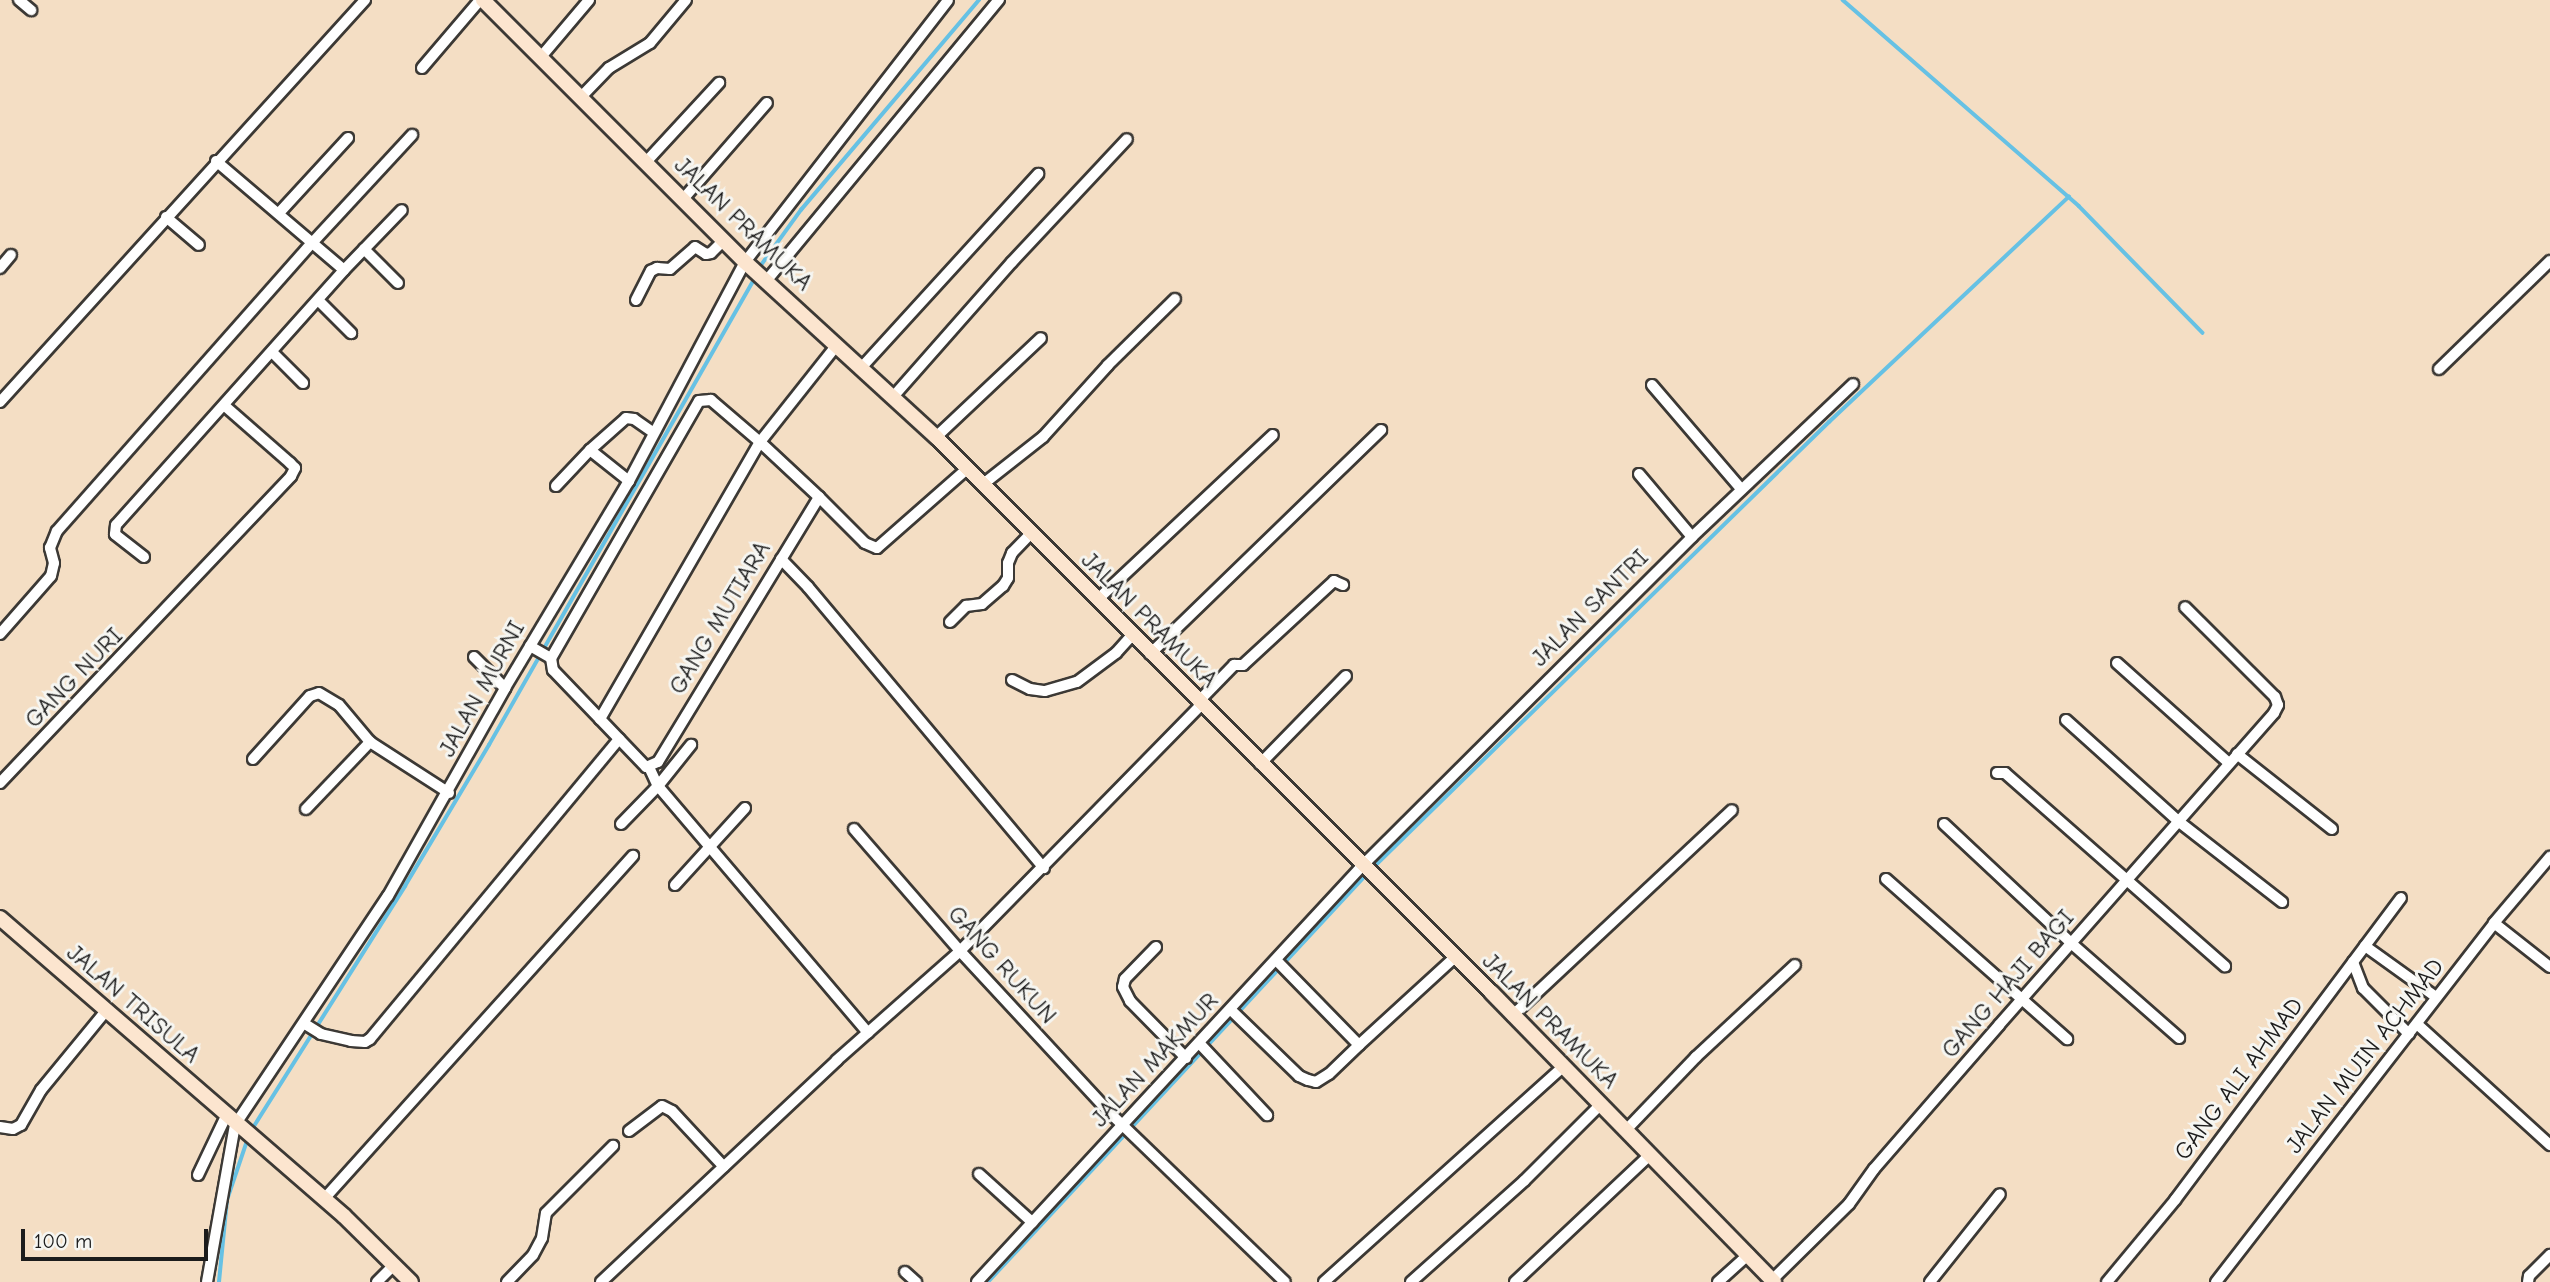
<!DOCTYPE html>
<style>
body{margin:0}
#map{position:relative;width:2550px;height:1282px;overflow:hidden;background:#f4dec4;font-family:"Comic Neue",sans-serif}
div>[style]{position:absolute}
.stream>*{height:3.5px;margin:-1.75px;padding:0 1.75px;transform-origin:1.75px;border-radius:1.75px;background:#66c1e4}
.roads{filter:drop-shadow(2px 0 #3c3935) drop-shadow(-2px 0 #3c3935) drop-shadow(0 2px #3c3935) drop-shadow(0 -2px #3c3935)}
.street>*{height:10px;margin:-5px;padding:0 5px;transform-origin:5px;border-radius:5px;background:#fff}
.secondary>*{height:14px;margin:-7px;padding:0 7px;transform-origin:7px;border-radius:7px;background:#fce5cf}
span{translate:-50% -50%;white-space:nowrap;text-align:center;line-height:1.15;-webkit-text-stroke:6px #f6f6f2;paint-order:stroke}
.street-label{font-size:24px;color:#1c1c1c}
.scale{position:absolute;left:21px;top:1229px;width:187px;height:32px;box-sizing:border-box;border:4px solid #1c1c1c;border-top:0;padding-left:9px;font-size:21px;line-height:24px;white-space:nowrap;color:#1c1c1c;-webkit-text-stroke:5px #f6f6f2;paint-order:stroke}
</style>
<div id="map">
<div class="stream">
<div style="left:1843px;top:0;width:313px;rotate:41.1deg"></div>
<div style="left:2079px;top:206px;width:177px;rotate:45.7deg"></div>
<div style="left:759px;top:268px;width:72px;rotate:-54.1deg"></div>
<div style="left:801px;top:210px;width:275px;rotate:-49.7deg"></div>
<div style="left:1373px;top:868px;width:638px;rotate:-44.36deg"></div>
<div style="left:1829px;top:422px;width:329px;rotate:-43.2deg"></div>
<div style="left:251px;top:1131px;width:289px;rotate:-57.8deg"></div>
<div style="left:405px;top:886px;width:164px;rotate:-59.2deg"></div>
<div style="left:489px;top:745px;width:540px;rotate:-60.35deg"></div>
<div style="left:219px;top:1282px;width:82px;rotate:-84.4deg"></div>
<div style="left:227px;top:1200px;width:65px;rotate:-71.3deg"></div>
<div style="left:988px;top:1282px;width:557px;rotate:-47.11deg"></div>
</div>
<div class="roads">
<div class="street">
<div style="left:19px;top:0;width:16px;rotate:40deg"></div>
<div style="left:540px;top:58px;width:76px;rotate:-49.8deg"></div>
<div style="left:422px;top:68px;width:89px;rotate:-49.5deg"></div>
<div style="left:580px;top:98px;width:42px;rotate:-46deg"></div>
<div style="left:609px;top:68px;width:48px;rotate:-31.4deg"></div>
<div style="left:650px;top:43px;width:56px;rotate:-50.1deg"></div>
<div style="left:216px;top:161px;width:168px;rotate:40.4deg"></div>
<div style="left:344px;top:270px;width:83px;rotate:-46deg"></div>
<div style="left:646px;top:162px;width:108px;rotate:-47.3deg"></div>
<div style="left:684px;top:198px;width:126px;rotate:-48.9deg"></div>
<div style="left:279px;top:213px;width:102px;rotate:-47.4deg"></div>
<div style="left:166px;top:217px;width:43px;rotate:40.3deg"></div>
<div style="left:364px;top:249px;width:48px;rotate:45deg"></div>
<div style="left:0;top:268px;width:17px;rotate:-50deg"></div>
<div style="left:767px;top:280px;width:364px;rotate:-50.4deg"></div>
<div style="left:318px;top:300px;width:47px;rotate:45deg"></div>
<div style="left:636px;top:300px;width:33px;rotate:-63deg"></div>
<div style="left:651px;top:271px;width:7px;rotate:-27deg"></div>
<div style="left:657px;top:268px;width:13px;rotate:4deg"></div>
<div style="left:670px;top:269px;width:33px;rotate:-41deg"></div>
<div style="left:695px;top:247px;width:13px;rotate:32deg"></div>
<div style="left:706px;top:254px;width:5px;rotate:-11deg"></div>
<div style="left:711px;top:253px;width:18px;rotate:-45deg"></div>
<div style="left:272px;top:352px;width:44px;rotate:45deg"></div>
<div style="left:861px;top:368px;width:263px;rotate:-47.6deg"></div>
<div style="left:2439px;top:369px;width:155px;rotate:-44.2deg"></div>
<div style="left:1652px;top:385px;width:137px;rotate:49.4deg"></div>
<div style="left:892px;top:398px;width:181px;rotate:-48.6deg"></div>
<div style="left:1012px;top:262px;width:168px;rotate:-46.9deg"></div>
<div style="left:0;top:402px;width:543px;rotate:-47.76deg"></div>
<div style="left:936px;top:437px;width:144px;rotate:-43.3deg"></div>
<div style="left:590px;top:450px;width:48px;rotate:-41.6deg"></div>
<div style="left:626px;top:418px;width:8px;rotate:7deg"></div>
<div style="left:634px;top:419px;width:24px;rotate:35deg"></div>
<div style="left:1639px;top:474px;width:82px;rotate:49.9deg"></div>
<div style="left:982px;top:485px;width:78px;rotate:-38.2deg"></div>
<div style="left:1043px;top:437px;width:97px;rotate:-47.9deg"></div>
<div style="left:1108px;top:365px;width:94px;rotate:-44.6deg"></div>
<div style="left:556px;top:486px;width:50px;rotate:-46.6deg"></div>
<div style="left:590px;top:450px;width:50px;rotate:38.5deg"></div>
<div style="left:819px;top:497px;width:65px;rotate:45deg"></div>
<div style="left:865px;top:543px;width:13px;rotate:23deg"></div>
<div style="left:877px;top:548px;width:120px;rotate:-41.3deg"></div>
<div style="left:144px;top:557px;width:37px;rotate:-142deg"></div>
<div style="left:115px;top:534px;width:9px;rotate:-84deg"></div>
<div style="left:116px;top:525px;width:342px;rotate:-48.2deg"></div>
<div style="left:781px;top:559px;width:39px;rotate:46deg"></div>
<div style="left:808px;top:587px;width:367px;rotate:50deg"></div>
<div style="left:1097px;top:600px;width:241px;rotate:-43.2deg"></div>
<div style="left:950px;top:622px;width:23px;rotate:-45deg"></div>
<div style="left:966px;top:606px;width:16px;rotate:-7deg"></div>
<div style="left:982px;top:604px;width:28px;rotate:-41deg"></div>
<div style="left:1003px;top:586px;width:9px;rotate:-58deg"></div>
<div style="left:1008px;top:578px;width:15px;rotate:-90deg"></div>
<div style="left:1008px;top:563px;width:11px;rotate:-68deg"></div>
<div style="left:1012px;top:553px;width:28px;rotate:-46deg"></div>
<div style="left:0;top:634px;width:77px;rotate:-48.7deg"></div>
<div style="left:51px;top:576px;width:13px;rotate:-77deg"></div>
<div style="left:54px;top:563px;width:16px;rotate:-105deg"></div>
<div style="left:50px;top:548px;width:18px;rotate:-68deg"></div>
<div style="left:57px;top:531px;width:386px;rotate:-48.5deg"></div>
<div style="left:313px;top:242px;width:146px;rotate:-47.2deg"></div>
<div style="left:530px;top:646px;width:24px;rotate:30deg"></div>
<div style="left:1150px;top:654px;width:322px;rotate:-44.1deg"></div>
<div style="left:474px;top:657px;width:44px;rotate:45deg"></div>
<div style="left:2117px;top:663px;width:150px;rotate:41.8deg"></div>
<div style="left:1012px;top:680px;width:20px;rotate:27deg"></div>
<div style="left:1030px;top:689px;width:15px;rotate:8deg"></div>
<div style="left:1045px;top:691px;width:33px;rotate:-16deg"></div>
<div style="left:1077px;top:682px;width:49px;rotate:-36.6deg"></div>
<div style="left:1116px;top:653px;width:24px;rotate:-48deg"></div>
<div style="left:1198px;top:702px;width:52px;rotate:-45.8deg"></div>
<div style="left:1234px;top:665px;width:9px"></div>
<div style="left:1243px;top:665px;width:124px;rotate:-42.7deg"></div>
<div style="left:1334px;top:581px;width:10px;rotate:24deg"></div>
<div style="left:600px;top:719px;width:66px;rotate:46.2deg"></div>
<div style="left:646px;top:767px;width:13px;rotate:-23deg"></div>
<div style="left:658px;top:762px;width:310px;rotate:-58.7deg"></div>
<div style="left:819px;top:497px;width:81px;rotate:-137deg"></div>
<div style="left:760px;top:442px;width:65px;rotate:-139.4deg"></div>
<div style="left:711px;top:400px;width:12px;rotate:175deg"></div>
<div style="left:699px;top:401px;width:297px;rotate:119.9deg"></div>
<div style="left:551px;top:658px;width:12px;rotate:81deg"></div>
<div style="left:553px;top:670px;width:68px;rotate:46.2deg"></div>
<div style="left:600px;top:719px;width:320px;rotate:-60deg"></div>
<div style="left:760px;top:442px;width:124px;rotate:-51.6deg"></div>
<div style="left:2066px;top:720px;width:151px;rotate:42deg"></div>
<div style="left:2178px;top:821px;width:132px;rotate:37.9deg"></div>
<div style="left:2237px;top:754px;width:121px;rotate:38.3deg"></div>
<div style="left:253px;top:759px;width:85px;rotate:-47.9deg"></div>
<div style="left:310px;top:696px;width:9px;rotate:-18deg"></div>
<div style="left:319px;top:693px;width:23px;rotate:31deg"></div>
<div style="left:339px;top:705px;width:48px;rotate:50deg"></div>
<div style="left:370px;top:742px;width:94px;rotate:32.8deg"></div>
<div style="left:1260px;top:764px;width:123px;rotate:-45.7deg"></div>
<div style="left:649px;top:767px;width:21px;rotate:65deg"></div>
<div style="left:658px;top:786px;width:324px;rotate:49.6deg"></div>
<div style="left:1997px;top:773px;width:8px"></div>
<div style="left:2005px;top:773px;width:293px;rotate:41.3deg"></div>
<div style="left:0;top:783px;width:423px;rotate:-46.5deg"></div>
<div style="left:291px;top:476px;width:9px;rotate:-63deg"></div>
<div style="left:295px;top:468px;width:7px;rotate:-135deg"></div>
<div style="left:290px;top:463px;width:86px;rotate:-138.8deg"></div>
<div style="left:306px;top:809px;width:93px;rotate:-46.3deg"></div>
<div style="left:621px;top:824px;width:53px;rotate:-45.8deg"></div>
<div style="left:658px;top:786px;width:53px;rotate:-51.2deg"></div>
<div style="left:1944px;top:824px;width:174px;rotate:43.1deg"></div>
<div style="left:2071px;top:943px;width:144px;rotate:41.3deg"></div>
<div style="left:854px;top:829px;width:162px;rotate:49deg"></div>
<div style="left:960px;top:951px;width:224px;rotate:47.2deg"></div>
<div style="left:1112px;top:1115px;width:240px;rotate:44deg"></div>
<div style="left:1886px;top:879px;width:242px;rotate:41.5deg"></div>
<div style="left:675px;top:885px;width:104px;rotate:-47.7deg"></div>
<div style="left:2494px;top:923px;width:71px;rotate:38.2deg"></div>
<div style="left:2365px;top:946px;width:87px;rotate:35.7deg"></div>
<div style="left:1156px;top:947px;width:45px;rotate:134.1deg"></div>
<div style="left:1125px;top:979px;width:8px;rotate:104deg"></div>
<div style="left:1123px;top:987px;width:16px;rotate:63deg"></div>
<div style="left:1130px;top:1001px;width:80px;rotate:45.5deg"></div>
<div style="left:1277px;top:961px;width:117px;rotate:45.7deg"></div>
<div style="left:1359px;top:1045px;width:129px;rotate:-42.5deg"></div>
<div style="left:2353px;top:962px;width:28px;rotate:69deg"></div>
<div style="left:2363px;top:988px;width:65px;rotate:45deg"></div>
<div style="left:1231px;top:1010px;width:95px;rotate:44.1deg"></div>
<div style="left:1299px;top:1076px;width:10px;rotate:24deg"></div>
<div style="left:1308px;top:1080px;width:8px;rotate:14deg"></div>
<div style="left:1316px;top:1082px;width:15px;rotate:-32deg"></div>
<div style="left:1329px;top:1074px;width:42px;rotate:-44deg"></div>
<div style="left:1512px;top:1016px;width:301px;rotate:-43.1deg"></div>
<div style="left:305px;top:1024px;width:19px;rotate:32deg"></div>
<div style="left:321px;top:1034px;width:31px;rotate:13deg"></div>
<div style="left:351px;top:1041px;width:14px;rotate:4deg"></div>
<div style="left:365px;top:1042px;width:6px;rotate:-31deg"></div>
<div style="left:370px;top:1039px;width:390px;rotate:-50.3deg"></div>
<div style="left:2417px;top:1024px;width:180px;rotate:42.3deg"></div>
<div style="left:1200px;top:1044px;width:98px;rotate:46.7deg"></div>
<div style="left:0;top:1127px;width:13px;rotate:9deg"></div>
<div style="left:13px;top:1129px;width:9px;rotate:-27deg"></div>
<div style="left:21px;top:1125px;width:40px;rotate:-60.3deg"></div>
<div style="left:41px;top:1090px;width:102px;rotate:-50.6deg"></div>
<div style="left:1626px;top:1130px;width:101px;rotate:-46.2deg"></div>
<div style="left:1696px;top:1057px;width:135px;rotate:-42.9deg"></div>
<div style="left:629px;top:1131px;width:41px;rotate:-37.1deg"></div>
<div style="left:662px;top:1106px;width:11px;rotate:27deg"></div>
<div style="left:672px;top:1111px;width:76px;rotate:47.1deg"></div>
<div style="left:979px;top:1174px;width:72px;rotate:42.2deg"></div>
<div style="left:198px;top:1175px;width:65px;rotate:-64.6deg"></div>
<div style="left:324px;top:1199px;width:462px;rotate:-48deg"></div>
<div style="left:905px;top:1272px;width:15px;rotate:42deg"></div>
<div style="left:1772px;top:1280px;width:108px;rotate:-44.6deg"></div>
<div style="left:1849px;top:1204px;width:43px;rotate:-54.5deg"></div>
<div style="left:1874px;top:1169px;width:191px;rotate:-49deg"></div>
<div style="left:1999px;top:1025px;width:416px;rotate:-48.6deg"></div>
<div style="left:2274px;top:713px;width:9px;rotate:-63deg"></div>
<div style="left:2278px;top:705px;width:9px;rotate:-111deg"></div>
<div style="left:2275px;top:697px;width:127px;rotate:-135deg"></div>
<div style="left:207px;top:1282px;width:159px;rotate:-79.9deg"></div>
<div style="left:235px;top:1125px;width:275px;rotate:-56.3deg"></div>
<div style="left:388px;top:896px;width:239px;rotate:-60.6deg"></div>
<div style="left:505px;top:688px;width:241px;rotate:-59.1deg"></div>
<div style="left:629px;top:481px;width:248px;rotate:-62.1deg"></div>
<div style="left:745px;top:262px;width:331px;rotate:-52.2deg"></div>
<div style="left:377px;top:1282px;width:24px;rotate:-45deg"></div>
<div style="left:507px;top:1282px;width:37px;rotate:-46deg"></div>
<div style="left:533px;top:1255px;width:19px;rotate:-62deg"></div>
<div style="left:542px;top:1238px;width:25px;rotate:-81deg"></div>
<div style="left:546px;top:1213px;width:95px;rotate:-45deg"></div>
<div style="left:601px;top:1282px;width:324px;rotate:-43.2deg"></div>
<div style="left:837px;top:1060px;width:164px;rotate:-41.5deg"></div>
<div style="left:960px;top:951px;width:344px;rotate:-45.6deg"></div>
<div style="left:977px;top:1282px;width:567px;rotate:-47.22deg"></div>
<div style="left:1362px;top:866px;width:466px;rotate:-44.9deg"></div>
<div style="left:1692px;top:537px;width:222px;rotate:-43.5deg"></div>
<div style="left:1324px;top:1282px;width:323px;rotate:-42deg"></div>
<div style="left:1411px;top:1282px;width:152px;rotate:-41.8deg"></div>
<div style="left:1524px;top:1181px;width:109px;rotate:-45deg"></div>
<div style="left:1515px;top:1282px;width:187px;rotate:-43.3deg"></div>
<div style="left:1718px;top:1282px;width:42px;rotate:-42.1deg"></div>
<div style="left:1930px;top:1282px;width:112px;rotate:-51.5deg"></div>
<div style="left:2107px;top:1282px;width:107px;rotate:-50.3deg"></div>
<div style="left:2175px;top:1200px;width:377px;rotate:-53.2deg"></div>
<div style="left:2216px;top:1282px;width:454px;rotate:-52.2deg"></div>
<div style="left:2494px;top:923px;width:87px;rotate:-49.7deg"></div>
<div style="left:2528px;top:1282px;width:6px;rotate:-81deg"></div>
<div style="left:2529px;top:1276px;width:30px;rotate:-45deg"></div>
</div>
<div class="secondary">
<div style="left:483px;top:0;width:371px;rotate:45deg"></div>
<div style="left:745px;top:262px;width:259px;rotate:42.5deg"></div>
<div style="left:936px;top:437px;width:786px;rotate:45deg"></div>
<div style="left:1492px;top:993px;width:404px;rotate:45.7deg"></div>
<div style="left:0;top:918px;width:455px;rotate:40.9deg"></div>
<div style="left:344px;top:1216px;width:94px;rotate:44.6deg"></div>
</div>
</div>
<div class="street-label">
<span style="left:743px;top:224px;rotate:44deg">JALAN PRAMUKA</span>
<span style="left:1590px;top:608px;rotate:-45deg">JALAN SANTRI</span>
<span style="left:720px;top:618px;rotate:-59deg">GANG MUTIARA</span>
<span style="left:1149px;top:620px;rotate:45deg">JALAN PRAMUKA</span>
<span style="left:74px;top:678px;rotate:-46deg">GANG NURI</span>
<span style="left:482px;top:689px;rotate:-61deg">JALAN MURNI</span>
<span style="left:1002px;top:965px;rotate:48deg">GANG RUKUN</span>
<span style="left:2008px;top:984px;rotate:-49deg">GANG HAJI BAGI</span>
<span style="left:133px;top:1004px;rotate:41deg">JALAN TRISULA</span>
<span style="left:1550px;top:1021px;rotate:45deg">JALAN PRAMUKA</span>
<span style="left:2365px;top:1056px;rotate:-52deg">JALAN MUIN ACHMAD</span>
<span style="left:1155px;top:1060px;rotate:-47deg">JALAN MAKMUR</span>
<span style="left:2239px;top:1079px;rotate:-53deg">GANG ALI AHMAD</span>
</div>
<div class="scale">100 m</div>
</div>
